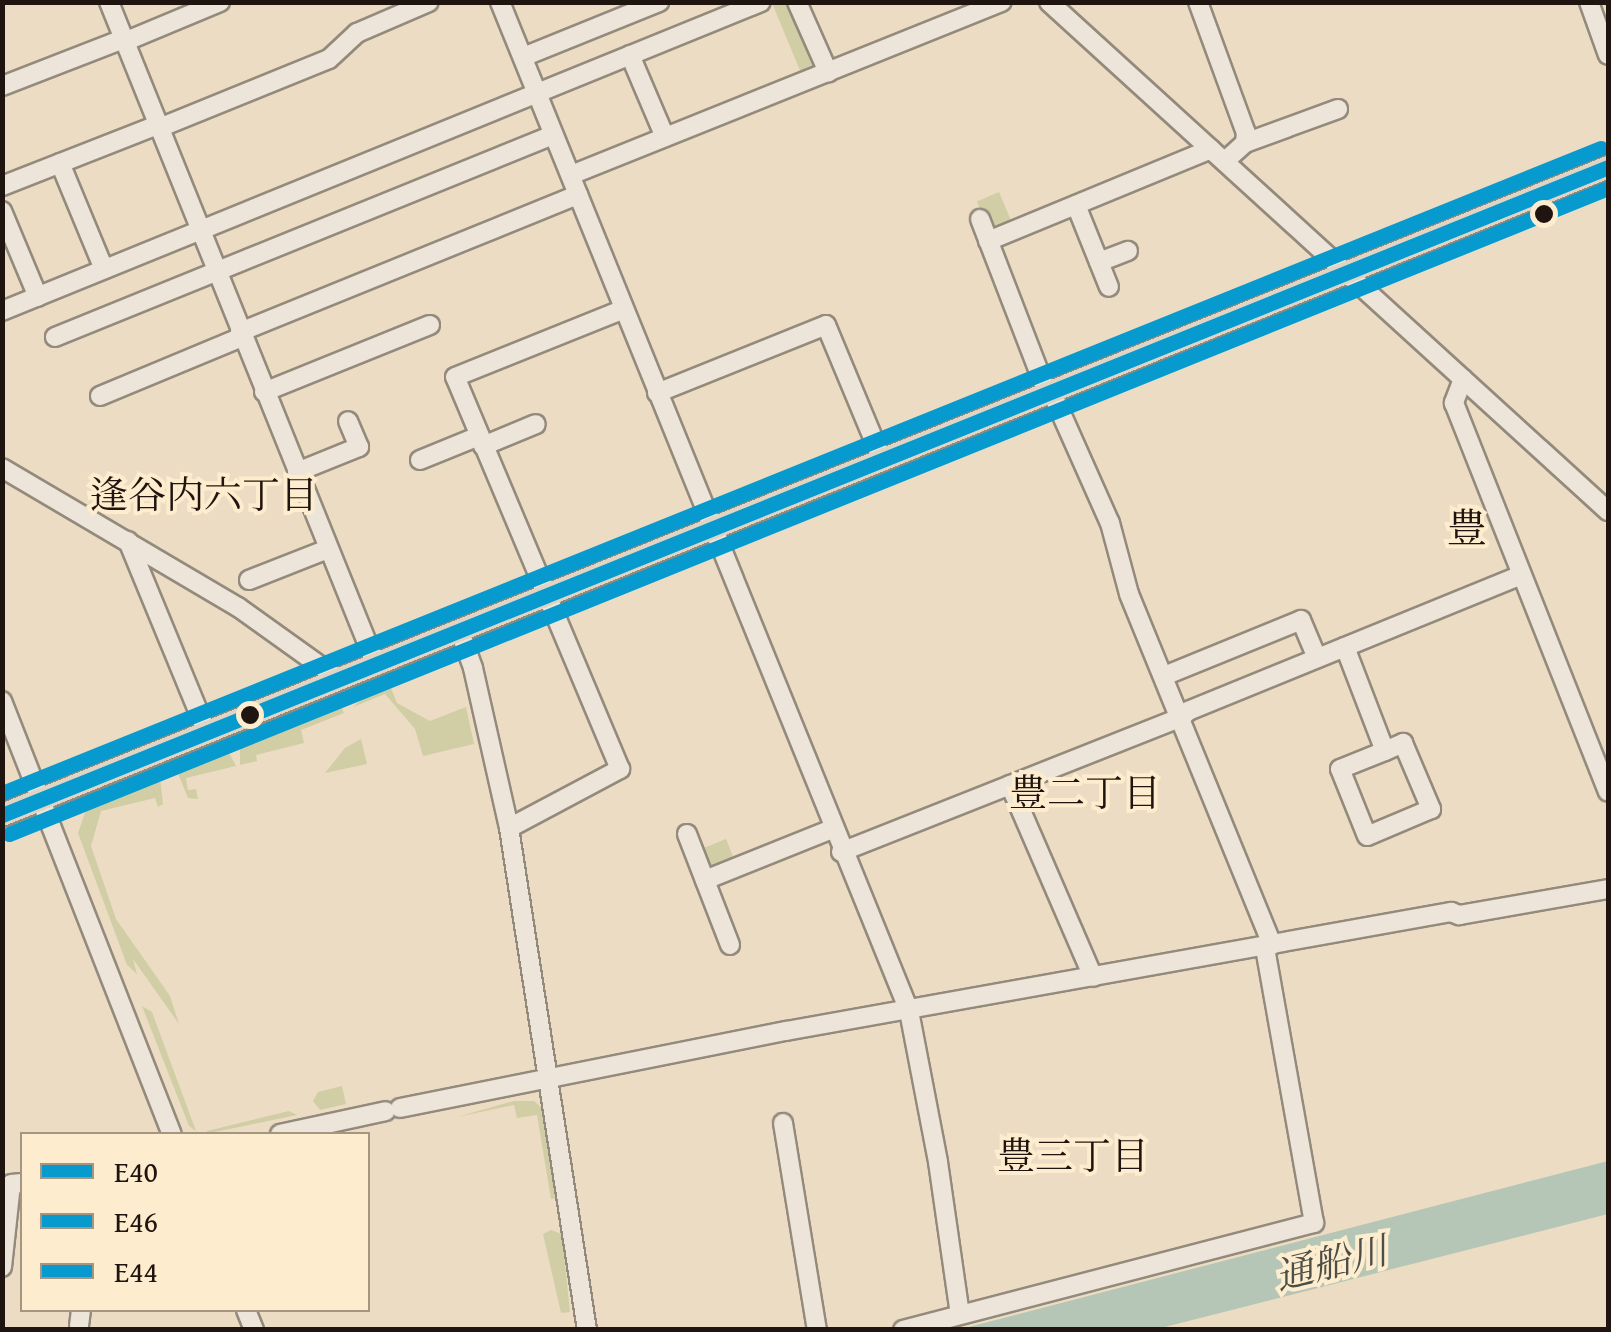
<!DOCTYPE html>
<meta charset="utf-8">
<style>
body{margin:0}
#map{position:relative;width:1611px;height:1332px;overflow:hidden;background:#ebdcc3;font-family:"Gentium Book Plus","Noto Serif JP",serif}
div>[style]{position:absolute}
.green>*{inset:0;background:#d1cea6;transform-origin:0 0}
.water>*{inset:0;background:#b6c6b6}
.roads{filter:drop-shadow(2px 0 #948a7c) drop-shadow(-2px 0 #948a7c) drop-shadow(0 2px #948a7c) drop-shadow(0 -2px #948a7c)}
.minor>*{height:18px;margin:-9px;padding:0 9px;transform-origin:9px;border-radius:9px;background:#ede5d9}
.major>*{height:22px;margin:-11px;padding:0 11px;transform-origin:11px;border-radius:11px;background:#e0d5c4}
.bus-1>*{height:15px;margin:-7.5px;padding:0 7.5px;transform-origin:7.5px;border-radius:7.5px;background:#069acf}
.bus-2>*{height:15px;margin:-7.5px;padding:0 7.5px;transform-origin:7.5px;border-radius:7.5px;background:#069acf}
.bus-3>*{height:15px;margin:-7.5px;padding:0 7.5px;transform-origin:7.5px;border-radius:7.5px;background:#069acf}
.dots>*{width:28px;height:28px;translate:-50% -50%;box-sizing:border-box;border:5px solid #fdeccd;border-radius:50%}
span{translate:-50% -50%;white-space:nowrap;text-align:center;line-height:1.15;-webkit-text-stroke:8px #fdeccd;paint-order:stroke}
.neighbourhood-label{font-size:38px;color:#1f140f}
.water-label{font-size:38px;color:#4c4f48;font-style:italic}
.quarter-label{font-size:40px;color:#1f140f}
.frame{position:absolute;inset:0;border:5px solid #1f140f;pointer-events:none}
.legend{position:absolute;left:20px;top:1132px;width:350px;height:180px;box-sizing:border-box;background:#fdeccd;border:2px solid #a49681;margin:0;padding:12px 18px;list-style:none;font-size:30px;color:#1f140f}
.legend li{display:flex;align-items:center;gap:20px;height:50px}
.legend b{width:50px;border:2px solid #a49681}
</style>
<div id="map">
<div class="green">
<div style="clip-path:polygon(772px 3px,796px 3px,824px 66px,804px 80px)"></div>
<div style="left:999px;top:192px;width:38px;height:24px;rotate:67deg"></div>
<div style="clip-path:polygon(387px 678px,397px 703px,430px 721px,466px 707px,474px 744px,423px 756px,415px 729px,385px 694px,353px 707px)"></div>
<div style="clip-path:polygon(341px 707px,344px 713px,301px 730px,304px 743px,256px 755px,257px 761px,240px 765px,240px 746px)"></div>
<div style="clip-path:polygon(361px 739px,367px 764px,325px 773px,345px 748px)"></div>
<div style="clip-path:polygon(228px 751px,236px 766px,186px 778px,188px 790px,196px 789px,198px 799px,188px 798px,177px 771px)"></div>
<div style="clip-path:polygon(160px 777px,163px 804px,158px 807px,155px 798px,101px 811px,91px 846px,116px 919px,170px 996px,179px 1024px,133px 959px,137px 974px,127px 965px,78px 833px,86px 810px,98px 806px,97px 802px)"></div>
<div style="left:726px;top:839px;width:29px;height:34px;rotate:68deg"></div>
<div style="clip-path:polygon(142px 1006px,152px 1012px,196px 1131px,189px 1126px)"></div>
<div style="clip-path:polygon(342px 1086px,346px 1104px,320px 1110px,313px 1101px,318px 1092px)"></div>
<div style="clip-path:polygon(514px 1101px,534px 1101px,541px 1107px,557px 1198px,551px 1199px,537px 1115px,517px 1118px,514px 1105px,457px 1117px)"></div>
<div style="clip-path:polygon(289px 1111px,297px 1115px,205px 1134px,207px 1131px)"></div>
<div style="clip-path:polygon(551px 1230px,562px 1234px,570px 1312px,561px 1313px,543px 1234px)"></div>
</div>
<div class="water">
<div style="clip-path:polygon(1608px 1161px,1608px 1214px,1157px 1329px,961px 1329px)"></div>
</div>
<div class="roads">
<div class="minor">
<div style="left:109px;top:2px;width:715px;rotate:68.06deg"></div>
<div style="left:500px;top:2px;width:1089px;rotate:67.93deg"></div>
<div style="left:909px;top:1011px;width:154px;rotate:79.1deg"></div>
<div style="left:938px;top:1162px;width:154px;rotate:81.8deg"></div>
<div style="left:797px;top:2px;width:77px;rotate:66.1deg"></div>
<div style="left:1049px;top:2px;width:756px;rotate:42.32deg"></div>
<div style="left:1198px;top:2px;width:140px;rotate:69.9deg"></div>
<div style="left:1246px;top:133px;width:10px;rotate:96deg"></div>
<div style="left:1245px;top:143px;width:27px;rotate:138deg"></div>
<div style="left:1589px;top:2px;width:56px;rotate:70.3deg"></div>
<div style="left:124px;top:42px;width:104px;rotate:-22.6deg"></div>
<div style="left:630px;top:55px;width:89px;rotate:66.9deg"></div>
<div style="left:523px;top:57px;width:147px;rotate:-22deg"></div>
<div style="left:2px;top:86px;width:130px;rotate:-21.2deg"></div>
<div style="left:159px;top:128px;width:183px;rotate:-22.1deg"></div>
<div style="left:329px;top:59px;width:38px;rotate:-43deg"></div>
<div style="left:357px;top:33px;width:78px;rotate:-23.3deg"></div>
<div style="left:1245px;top:143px;width:99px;rotate:-20.1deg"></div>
<div style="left:60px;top:163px;width:115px;rotate:67.5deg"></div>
<div style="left:571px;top:175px;width:464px;rotate:-21.9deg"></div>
<div style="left:2px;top:186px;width:168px;rotate:-21.4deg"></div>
<div style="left:1076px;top:205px;width:88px;rotate:68.1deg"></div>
<div style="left:2px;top:211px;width:93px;rotate:67.3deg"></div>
<div style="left:980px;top:219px;width:189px;rotate:68.9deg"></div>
<div style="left:988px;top:241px;width:241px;rotate:-22.4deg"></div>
<div style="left:1099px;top:262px;width:31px;rotate:-21deg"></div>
<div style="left:2px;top:311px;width:819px;rotate:-22.15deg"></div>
<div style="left:240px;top:332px;width:365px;rotate:-22.1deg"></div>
<div style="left:55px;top:337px;width:537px;rotate:-22.08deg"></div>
<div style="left:1463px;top:379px;width:26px;rotate:111deg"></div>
<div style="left:1454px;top:403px;width:418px;rotate:68.4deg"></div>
<div style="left:264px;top:392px;width:179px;rotate:-22deg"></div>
<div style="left:657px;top:393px;width:182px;rotate:-21.9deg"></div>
<div style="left:826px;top:325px;width:148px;rotate:67.4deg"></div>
<div style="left:1052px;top:393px;width:142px;rotate:66deg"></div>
<div style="left:1110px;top:523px;width:73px;rotate:75deg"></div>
<div style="left:1129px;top:594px;width:379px;rotate:67.8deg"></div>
<div style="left:100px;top:396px;width:154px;rotate:-22.6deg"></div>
<div style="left:483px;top:446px;width:57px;rotate:-22.5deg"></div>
<div style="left:420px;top:460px;width:64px;rotate:-22.1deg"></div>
<div style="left:2px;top:468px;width:274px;rotate:30.5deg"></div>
<div style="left:238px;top:607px;width:125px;rotate:35.6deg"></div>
<div style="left:297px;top:472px;width:67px;rotate:-22deg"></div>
<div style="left:359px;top:447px;width:28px;rotate:-113deg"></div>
<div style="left:128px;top:541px;width:208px;rotate:67.6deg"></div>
<div style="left:249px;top:580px;width:85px;rotate:-21.4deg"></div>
<div style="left:460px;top:632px;width:38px;rotate:70deg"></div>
<div style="left:473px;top:668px;width:164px;rotate:77.3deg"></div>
<div style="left:509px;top:828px;width:508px;rotate:81.17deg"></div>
<div style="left:1345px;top:647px;width:111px;rotate:69deg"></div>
<div style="left:1385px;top:751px;width:20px;rotate:-24deg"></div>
<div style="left:1403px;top:743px;width:72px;rotate:67deg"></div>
<div style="left:1431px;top:809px;width:69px;rotate:157.1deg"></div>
<div style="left:1367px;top:836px;width:72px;rotate:-111.9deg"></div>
<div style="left:1340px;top:769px;width:48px;rotate:-21.8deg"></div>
<div style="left:1164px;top:676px;width:148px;rotate:-22.2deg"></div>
<div style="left:1301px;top:620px;width:41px;rotate:67.2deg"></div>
<div style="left:2px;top:701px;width:465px;rotate:68.6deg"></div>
<div style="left:1010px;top:785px;width:209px;rotate:66.6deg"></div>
<div style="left:509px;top:828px;width:126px;rotate:-28deg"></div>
<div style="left:620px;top:769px;width:425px;rotate:-112.8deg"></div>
<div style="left:455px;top:377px;width:182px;rotate:-21.9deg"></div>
<div style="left:687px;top:834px;width:119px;rotate:68.8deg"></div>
<div style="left:841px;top:852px;width:367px;rotate:-21.6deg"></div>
<div style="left:1182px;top:717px;width:8px;rotate:-45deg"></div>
<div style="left:1188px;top:711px;width:360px;rotate:-22.2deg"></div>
<div style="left:705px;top:880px;width:137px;rotate:-21.9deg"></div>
<div style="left:400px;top:1108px;width:394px;rotate:-11.3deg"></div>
<div style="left:786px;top:1031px;width:676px;rotate:-10.15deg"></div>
<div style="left:1451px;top:912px;width:9px;rotate:21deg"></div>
<div style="left:1459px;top:915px;width:151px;rotate:-9.9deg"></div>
<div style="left:783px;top:1123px;width:210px;rotate:80.7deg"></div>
<div style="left:280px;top:1134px;width:108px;rotate:-12.2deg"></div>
<div style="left:2px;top:1267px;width:83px;rotate:-83.8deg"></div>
<div style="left:11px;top:1184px;width:11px;rotate:-5deg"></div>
<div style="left:246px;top:1310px;width:22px;rotate:68deg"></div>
<div style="left:79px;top:1326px;width:16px;rotate:-83deg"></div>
<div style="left:903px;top:1330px;width:425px;rotate:-14.6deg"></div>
<div style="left:1314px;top:1223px;width:279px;rotate:-100.1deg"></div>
</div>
<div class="major">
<div style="left:2px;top:815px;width:1732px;rotate:-21.97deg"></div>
</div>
</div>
<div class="bus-1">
<div style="left:2px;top:815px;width:1732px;rotate:-21.97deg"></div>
</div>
<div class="bus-2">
<div style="left:9px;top:834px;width:1725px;rotate:-22deg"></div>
</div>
<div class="bus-3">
<div style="left:2px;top:793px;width:1724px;rotate:-21.97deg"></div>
</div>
<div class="dots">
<div style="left:1544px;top:214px;background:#1f140f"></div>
<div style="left:250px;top:715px;background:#1f140f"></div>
</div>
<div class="neighbourhood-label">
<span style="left:204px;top:495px">逢谷内六丁目</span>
<span style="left:1085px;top:793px">豊二丁目</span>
<span style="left:1073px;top:1156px">豊三丁目</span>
</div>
<div class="water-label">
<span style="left:1331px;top:1263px;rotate:-14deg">通船川</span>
</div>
<div class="quarter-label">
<span style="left:1467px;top:528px">豊</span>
</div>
<div class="frame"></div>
<ul class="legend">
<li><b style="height:12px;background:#069acf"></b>E40</li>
<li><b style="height:12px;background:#069acf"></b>E46</li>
<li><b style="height:12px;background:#069acf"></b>E44</li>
</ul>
</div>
